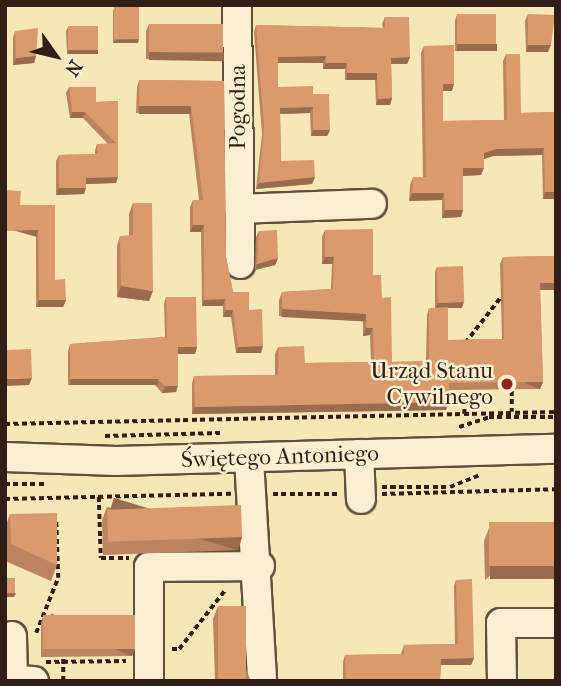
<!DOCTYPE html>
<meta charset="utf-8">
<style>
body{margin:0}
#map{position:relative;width:561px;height:686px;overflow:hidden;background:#f7e7b7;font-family:"IM FELL French Canon",serif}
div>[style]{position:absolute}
.path>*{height:3.5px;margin-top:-1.75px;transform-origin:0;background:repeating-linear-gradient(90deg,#311e16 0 5px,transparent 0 8.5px)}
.roads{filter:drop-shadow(2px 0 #62503e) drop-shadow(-2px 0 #62503e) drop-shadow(0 2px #62503e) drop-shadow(0 -2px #62503e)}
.minor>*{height:28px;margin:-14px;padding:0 14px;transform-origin:14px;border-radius:14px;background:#faefd0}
.wall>*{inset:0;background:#bb845f}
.shaded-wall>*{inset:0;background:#996c4d;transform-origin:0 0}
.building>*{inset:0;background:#da9a6e;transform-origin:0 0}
.dots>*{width:19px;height:19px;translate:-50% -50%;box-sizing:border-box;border:4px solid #faefd0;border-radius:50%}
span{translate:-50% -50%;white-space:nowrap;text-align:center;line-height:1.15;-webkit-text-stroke:5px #faefd0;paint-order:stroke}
.street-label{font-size:23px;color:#311e16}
.poi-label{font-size:23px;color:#311e16}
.right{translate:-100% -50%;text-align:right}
.frame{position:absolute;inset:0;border:7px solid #311e16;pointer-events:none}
.north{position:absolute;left:21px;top:21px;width:70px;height:70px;-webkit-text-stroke:5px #faefd0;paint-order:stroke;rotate:124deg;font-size:19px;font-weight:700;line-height:28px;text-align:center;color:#311e16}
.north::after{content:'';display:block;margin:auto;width:24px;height:32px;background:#311e16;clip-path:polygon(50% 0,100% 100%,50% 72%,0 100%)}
</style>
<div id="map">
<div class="path">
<div style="left:465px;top:343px;width:58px;rotate:-52deg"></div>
<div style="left:512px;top:391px;width:21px;rotate:90deg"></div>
<div style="left:464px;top:414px;width:26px;rotate:-88deg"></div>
<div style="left:5px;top:424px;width:551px;rotate:-1.25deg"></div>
<div style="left:459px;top:427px;width:32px;rotate:-18deg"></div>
<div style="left:489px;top:417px;width:67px"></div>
<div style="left:105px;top:436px;width:115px;rotate:-1.5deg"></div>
<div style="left:5px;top:484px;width:42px"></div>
<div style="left:382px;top:487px;width:68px"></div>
<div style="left:450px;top:487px;width:32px;rotate:-22deg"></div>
<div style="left:273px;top:494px;width:66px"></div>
<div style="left:382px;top:494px;width:174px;rotate:-1.6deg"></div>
<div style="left:99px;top:497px;width:61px;rotate:88.1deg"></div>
<div style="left:101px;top:558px;width:28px"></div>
<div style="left:5px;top:499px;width:226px;rotate:-1.3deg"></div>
<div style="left:36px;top:633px;width:59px;rotate:-68.2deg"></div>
<div style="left:58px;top:578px;width:58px;rotate:-92deg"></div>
<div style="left:172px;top:649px;width:7px"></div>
<div style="left:179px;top:649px;width:76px;rotate:-51.9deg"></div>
<div style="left:46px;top:662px;width:80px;rotate:-0.7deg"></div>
<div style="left:63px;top:681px;width:24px;rotate:-90deg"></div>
</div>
<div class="roads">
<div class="minor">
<div style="left:237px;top:5px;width:259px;rotate:89.3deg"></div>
<div style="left:239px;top:209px;width:133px;rotate:-2.2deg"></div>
<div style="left:359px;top:454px;width:45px;rotate:87.5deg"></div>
<div style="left:5px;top:457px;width:111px;rotate:2.1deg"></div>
<div style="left:116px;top:461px;width:440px;rotate:-1.6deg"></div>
<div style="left:249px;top:459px;width:222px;rotate:86.6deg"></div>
<div style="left:12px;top:636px;width:44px;rotate:88.7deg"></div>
<div style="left:13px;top:680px;width:21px;rotate:3deg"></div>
<div style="left:149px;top:681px;width:114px;rotate:-90deg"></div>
<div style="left:149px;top:567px;width:111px;rotate:-0.5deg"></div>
<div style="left:502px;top:681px;width:58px;rotate:-91deg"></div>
<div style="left:501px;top:623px;width:55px"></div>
</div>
</div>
<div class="wall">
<div style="clip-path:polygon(114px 8px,138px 43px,113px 43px,113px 11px)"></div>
<div style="clip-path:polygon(457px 14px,494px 51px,455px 51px,455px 21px)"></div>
<div style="clip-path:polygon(528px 14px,548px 52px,526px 52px,525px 21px)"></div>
<div style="clip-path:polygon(385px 17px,410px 57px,407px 64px,391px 64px,392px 98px,390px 105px,376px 105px,375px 80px,345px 80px,345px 69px,323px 69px,323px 63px,278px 63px,278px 87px,313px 94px,330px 130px,327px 136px,311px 136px,310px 113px,280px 114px,281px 161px,315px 177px,312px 184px,256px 189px,262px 134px,254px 32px,256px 25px,383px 28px,382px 24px)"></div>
<div style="clip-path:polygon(149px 24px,224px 53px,221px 60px,146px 59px,146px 31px)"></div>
<div style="clip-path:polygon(68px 27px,98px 50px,97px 54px,67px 54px,66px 31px)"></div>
<div style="clip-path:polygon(15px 31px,36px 56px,34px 63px,13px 65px,13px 38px)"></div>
<div style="clip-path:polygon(424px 46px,452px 91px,443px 91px,443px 121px,504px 120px,503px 61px,506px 54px,521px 113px,556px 112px,556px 199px,543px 199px,542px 155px,493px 156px,484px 159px,481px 175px,463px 176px,461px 217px,442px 218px,442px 200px,409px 201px,410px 185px,413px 177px,423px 177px,421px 53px)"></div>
<div style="clip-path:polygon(139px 80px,224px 81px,226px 257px,233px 292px,249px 310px,261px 353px,236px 353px,231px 317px,223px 317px,223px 306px,202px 306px,201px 232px,190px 232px,190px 207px,193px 200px,199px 200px,189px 113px,136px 113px,137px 87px)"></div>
<div style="clip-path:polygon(69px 87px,96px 102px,118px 101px,116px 183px,86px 184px,84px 194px,56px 195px,56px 161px,59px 155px,95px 154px,95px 150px,97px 144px,108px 144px,83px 118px,70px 118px,66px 93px)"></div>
<div style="clip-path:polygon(133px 203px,149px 301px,117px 297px,117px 246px,120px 236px,129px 236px,129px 214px)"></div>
<div style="clip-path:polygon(20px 205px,55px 205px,55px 280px,66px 300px,63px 307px,36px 307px,36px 237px)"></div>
<div style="clip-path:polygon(325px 230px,373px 275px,382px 298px,392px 362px,426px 361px,427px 315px,429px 308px,435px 308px,435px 272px,437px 267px,462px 308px,448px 308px,448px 340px,502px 339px,500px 264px,503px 257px,556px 256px,556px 241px,556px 290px,540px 290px,543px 382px,540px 389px,449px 390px,446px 410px,192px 414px,192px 383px,194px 376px,275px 375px,275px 354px,278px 347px,305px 363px,371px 362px,370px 335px,363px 336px,363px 321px,279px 316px,279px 300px,282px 292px,331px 289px,332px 264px,322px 264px,322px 237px)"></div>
<div style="clip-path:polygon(259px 231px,278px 258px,275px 265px,255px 270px,256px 237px)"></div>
<div style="clip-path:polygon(166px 297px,197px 347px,195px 354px,178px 354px,176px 392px,162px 393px,155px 385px,68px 385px,68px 351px,70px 344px,165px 337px,164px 304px)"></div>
<div style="clip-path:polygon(107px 507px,242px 537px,238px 550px,103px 555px,102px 520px)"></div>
<div style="clip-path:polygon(10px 514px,57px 565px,51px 581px,5px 561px,5px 528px)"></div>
<div style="clip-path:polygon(556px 522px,485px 580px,484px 541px,489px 528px)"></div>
<div style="clip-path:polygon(456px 580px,474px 658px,471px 665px,441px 665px,440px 681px,343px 681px,343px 662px,345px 655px,401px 654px,404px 645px,455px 644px,454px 586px)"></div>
<div style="clip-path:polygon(218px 606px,251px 681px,215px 681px,213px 619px)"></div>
<div style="clip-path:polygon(43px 616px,135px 649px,132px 656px,41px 657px,41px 623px)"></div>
</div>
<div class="shaded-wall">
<div style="clip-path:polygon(139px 39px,138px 43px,113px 43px,115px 40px)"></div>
<div style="left:457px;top:44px;width:40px;height:7px"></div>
<div style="clip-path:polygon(528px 45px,551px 45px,548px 52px,526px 52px)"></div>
<div style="left:68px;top:50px;width:30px;height:4px"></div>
<div style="left:149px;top:52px;width:75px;height:8px;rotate:1deg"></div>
<div style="clip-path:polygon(36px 56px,34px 63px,13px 65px,16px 58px)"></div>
<div style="clip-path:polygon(326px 56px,323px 63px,276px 63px,278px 57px)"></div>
<div style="clip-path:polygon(410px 57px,407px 64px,389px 64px,391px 58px)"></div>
<div style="clip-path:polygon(326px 63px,347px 63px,345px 69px,323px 69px)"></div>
<div style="left:347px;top:73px;width:30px;height:7px"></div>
<div style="clip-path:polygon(443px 84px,454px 84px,452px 91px,440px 91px)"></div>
<div style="clip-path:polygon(392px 98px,390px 105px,376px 105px,378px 99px)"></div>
<div style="left:139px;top:106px;width:52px;height:8px"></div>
<div style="clip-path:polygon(313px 107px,310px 113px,278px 114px,280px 108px)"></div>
<div style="clip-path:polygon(72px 112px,85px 112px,83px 118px,70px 118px)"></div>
<div style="clip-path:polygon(313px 130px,330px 130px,327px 136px,311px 136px)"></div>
<div style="clip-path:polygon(544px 148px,542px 155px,493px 156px,481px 160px,484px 153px,496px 149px)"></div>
<div style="clip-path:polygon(463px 168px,484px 168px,481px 175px,460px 176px)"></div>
<div style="clip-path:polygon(118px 177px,116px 183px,83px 184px,86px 178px)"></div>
<div style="clip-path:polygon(315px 177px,312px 184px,256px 189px,259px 183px)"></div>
<div style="clip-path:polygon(59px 188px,86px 188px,84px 194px,56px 195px)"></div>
<div style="clip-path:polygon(545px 192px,556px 192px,556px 199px,543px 199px)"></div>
<div style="clip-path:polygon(412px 193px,444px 193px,442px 200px,409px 201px)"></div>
<div style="clip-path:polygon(445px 210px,463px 210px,461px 217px,442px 218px)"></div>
<div style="clip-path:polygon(193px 225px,204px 225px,201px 232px,190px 232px)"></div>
<div style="left:38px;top:230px;width:7px;height:33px;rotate:106deg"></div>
<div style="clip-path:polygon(325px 257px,334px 257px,332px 264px,322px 264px)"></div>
<div style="clip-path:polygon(278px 258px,275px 265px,255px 270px,257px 264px)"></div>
<div style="clip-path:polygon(540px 283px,556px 283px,556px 290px,537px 290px)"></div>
<div style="clip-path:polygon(121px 286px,153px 291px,149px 301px,117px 297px)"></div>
<div style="clip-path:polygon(225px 299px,223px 306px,202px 306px,204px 300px)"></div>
<div style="clip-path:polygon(39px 300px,66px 300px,63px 307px,36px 307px)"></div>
<div style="clip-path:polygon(464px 302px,462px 308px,435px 308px,438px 303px)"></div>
<div style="left:282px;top:309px;width:84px;height:8px;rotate:3deg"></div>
<div style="clip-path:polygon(226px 310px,233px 310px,231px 317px,223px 317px)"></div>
<div style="clip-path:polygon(366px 328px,373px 328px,370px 335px,363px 336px)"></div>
<div style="clip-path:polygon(263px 346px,261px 353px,236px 353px,238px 347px)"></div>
<div style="clip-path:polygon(178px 347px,197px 347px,195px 354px,176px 354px)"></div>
<div style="clip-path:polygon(32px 378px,29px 385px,5px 386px,5px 379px)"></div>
<div style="left:70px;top:379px;width:88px;height:6px"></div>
<div style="left:543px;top:382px;width:8px;height:94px;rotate:113deg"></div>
<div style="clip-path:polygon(165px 386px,178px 386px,176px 392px,162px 393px)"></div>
<div style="clip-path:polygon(449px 402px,446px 410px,192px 414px,195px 407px)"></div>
<div style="left:242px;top:537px;width:14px;height:134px;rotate:107deg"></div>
<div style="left:556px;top:566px;width:13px;height:66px;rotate:90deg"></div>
<div style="clip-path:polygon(5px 593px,16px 593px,14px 597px,5px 597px)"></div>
<div style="left:135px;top:649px;width:8px;height:91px;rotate:113deg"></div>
<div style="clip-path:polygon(474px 658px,471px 665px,439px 665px,441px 659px)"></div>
</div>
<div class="building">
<div style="left:139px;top:7px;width:32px;height:25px;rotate:90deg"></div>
<div style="left:457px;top:14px;width:39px;height:30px"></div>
<div style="clip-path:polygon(528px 14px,555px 15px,551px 45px,528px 45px)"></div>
<div style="clip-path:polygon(385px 17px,409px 17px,410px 57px,391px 58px,392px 98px,378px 99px,377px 73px,347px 73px,347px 63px,326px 63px,326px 56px,278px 57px,278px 87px,313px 86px,313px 94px,329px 94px,330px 130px,313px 130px,313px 107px,280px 108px,281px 161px,314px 160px,315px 177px,259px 183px,264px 127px,256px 25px,385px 28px)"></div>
<div style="left:149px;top:24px;width:74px;height:28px"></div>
<div style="left:98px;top:26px;width:24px;height:30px;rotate:90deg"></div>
<div style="clip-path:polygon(38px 28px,36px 56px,16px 58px,15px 31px)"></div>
<div style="clip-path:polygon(454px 45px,454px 84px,443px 84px,443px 121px,507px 120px,506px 54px,520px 54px,521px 113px,556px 112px,556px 192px,545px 192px,544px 148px,496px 149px,484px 153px,484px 168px,463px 168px,463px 210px,445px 210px,444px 193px,412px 193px,413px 177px,426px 177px,424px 46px)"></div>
<div style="clip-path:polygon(139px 80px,224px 81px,226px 257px,233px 292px,249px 292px,249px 310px,262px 309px,263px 346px,238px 347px,233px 310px,226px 310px,225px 299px,204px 300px,204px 225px,193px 225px,193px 200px,203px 200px,191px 106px,139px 106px)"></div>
<div style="clip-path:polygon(69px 87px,96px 87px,96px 102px,118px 101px,118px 177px,86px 178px,86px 188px,59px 188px,59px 155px,98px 154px,97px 144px,116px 143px,85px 112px,72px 112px)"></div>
<div style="clip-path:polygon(5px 190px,21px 191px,20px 205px,55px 205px,55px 280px,65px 279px,66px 300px,39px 300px,38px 230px,5px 231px)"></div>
<div style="clip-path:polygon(133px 203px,152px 203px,153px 291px,121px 286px,120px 236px,133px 235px)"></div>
<div style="clip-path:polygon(373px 229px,373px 275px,381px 275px,382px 298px,391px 297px,392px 362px,429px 361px,429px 308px,448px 307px,448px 340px,504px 339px,503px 257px,556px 256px,556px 283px,540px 283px,543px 382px,449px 383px,449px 402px,195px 407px,194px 376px,278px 375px,278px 347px,304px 346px,305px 363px,374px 362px,373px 328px,366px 328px,366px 314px,282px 309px,282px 292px,333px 289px,334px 257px,325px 257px,325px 230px)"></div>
<div style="clip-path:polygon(277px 230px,278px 258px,257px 264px,259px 231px)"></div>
<div style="left:463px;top:266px;width:36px;height:26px;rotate:88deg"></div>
<div style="clip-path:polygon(166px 297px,196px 297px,197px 347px,178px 347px,178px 386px,165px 386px,158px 379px,70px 379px,70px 344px,167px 337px)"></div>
<div style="left:31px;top:349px;width:29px;height:26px;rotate:88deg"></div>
<div style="left:241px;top:505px;width:32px;height:134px;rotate:88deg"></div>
<div style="clip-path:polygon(57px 513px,57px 565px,11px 544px,10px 514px)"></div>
<div style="left:556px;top:522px;width:44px;height:67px;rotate:90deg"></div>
<div style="left:5px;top:578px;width:10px;height:15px"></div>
<div style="clip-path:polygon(472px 579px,474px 658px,441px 659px,440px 681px,346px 681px,345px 655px,404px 654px,404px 645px,458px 644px,456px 580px)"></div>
<div style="left:218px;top:606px;width:28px;height:75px"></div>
<div style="left:135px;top:615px;width:34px;height:92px;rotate:90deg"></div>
</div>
<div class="dots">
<div style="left:507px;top:384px;background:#8f2418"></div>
</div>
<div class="street-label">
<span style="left:238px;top:107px;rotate:-90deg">Pogodna</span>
<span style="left:280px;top:457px;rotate:-2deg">Świętego Antoniego</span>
</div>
<div class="poi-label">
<span class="right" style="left:493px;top:384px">Urząd Stanu<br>Cywilnego</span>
</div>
<div class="frame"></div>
<div class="north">N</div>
</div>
